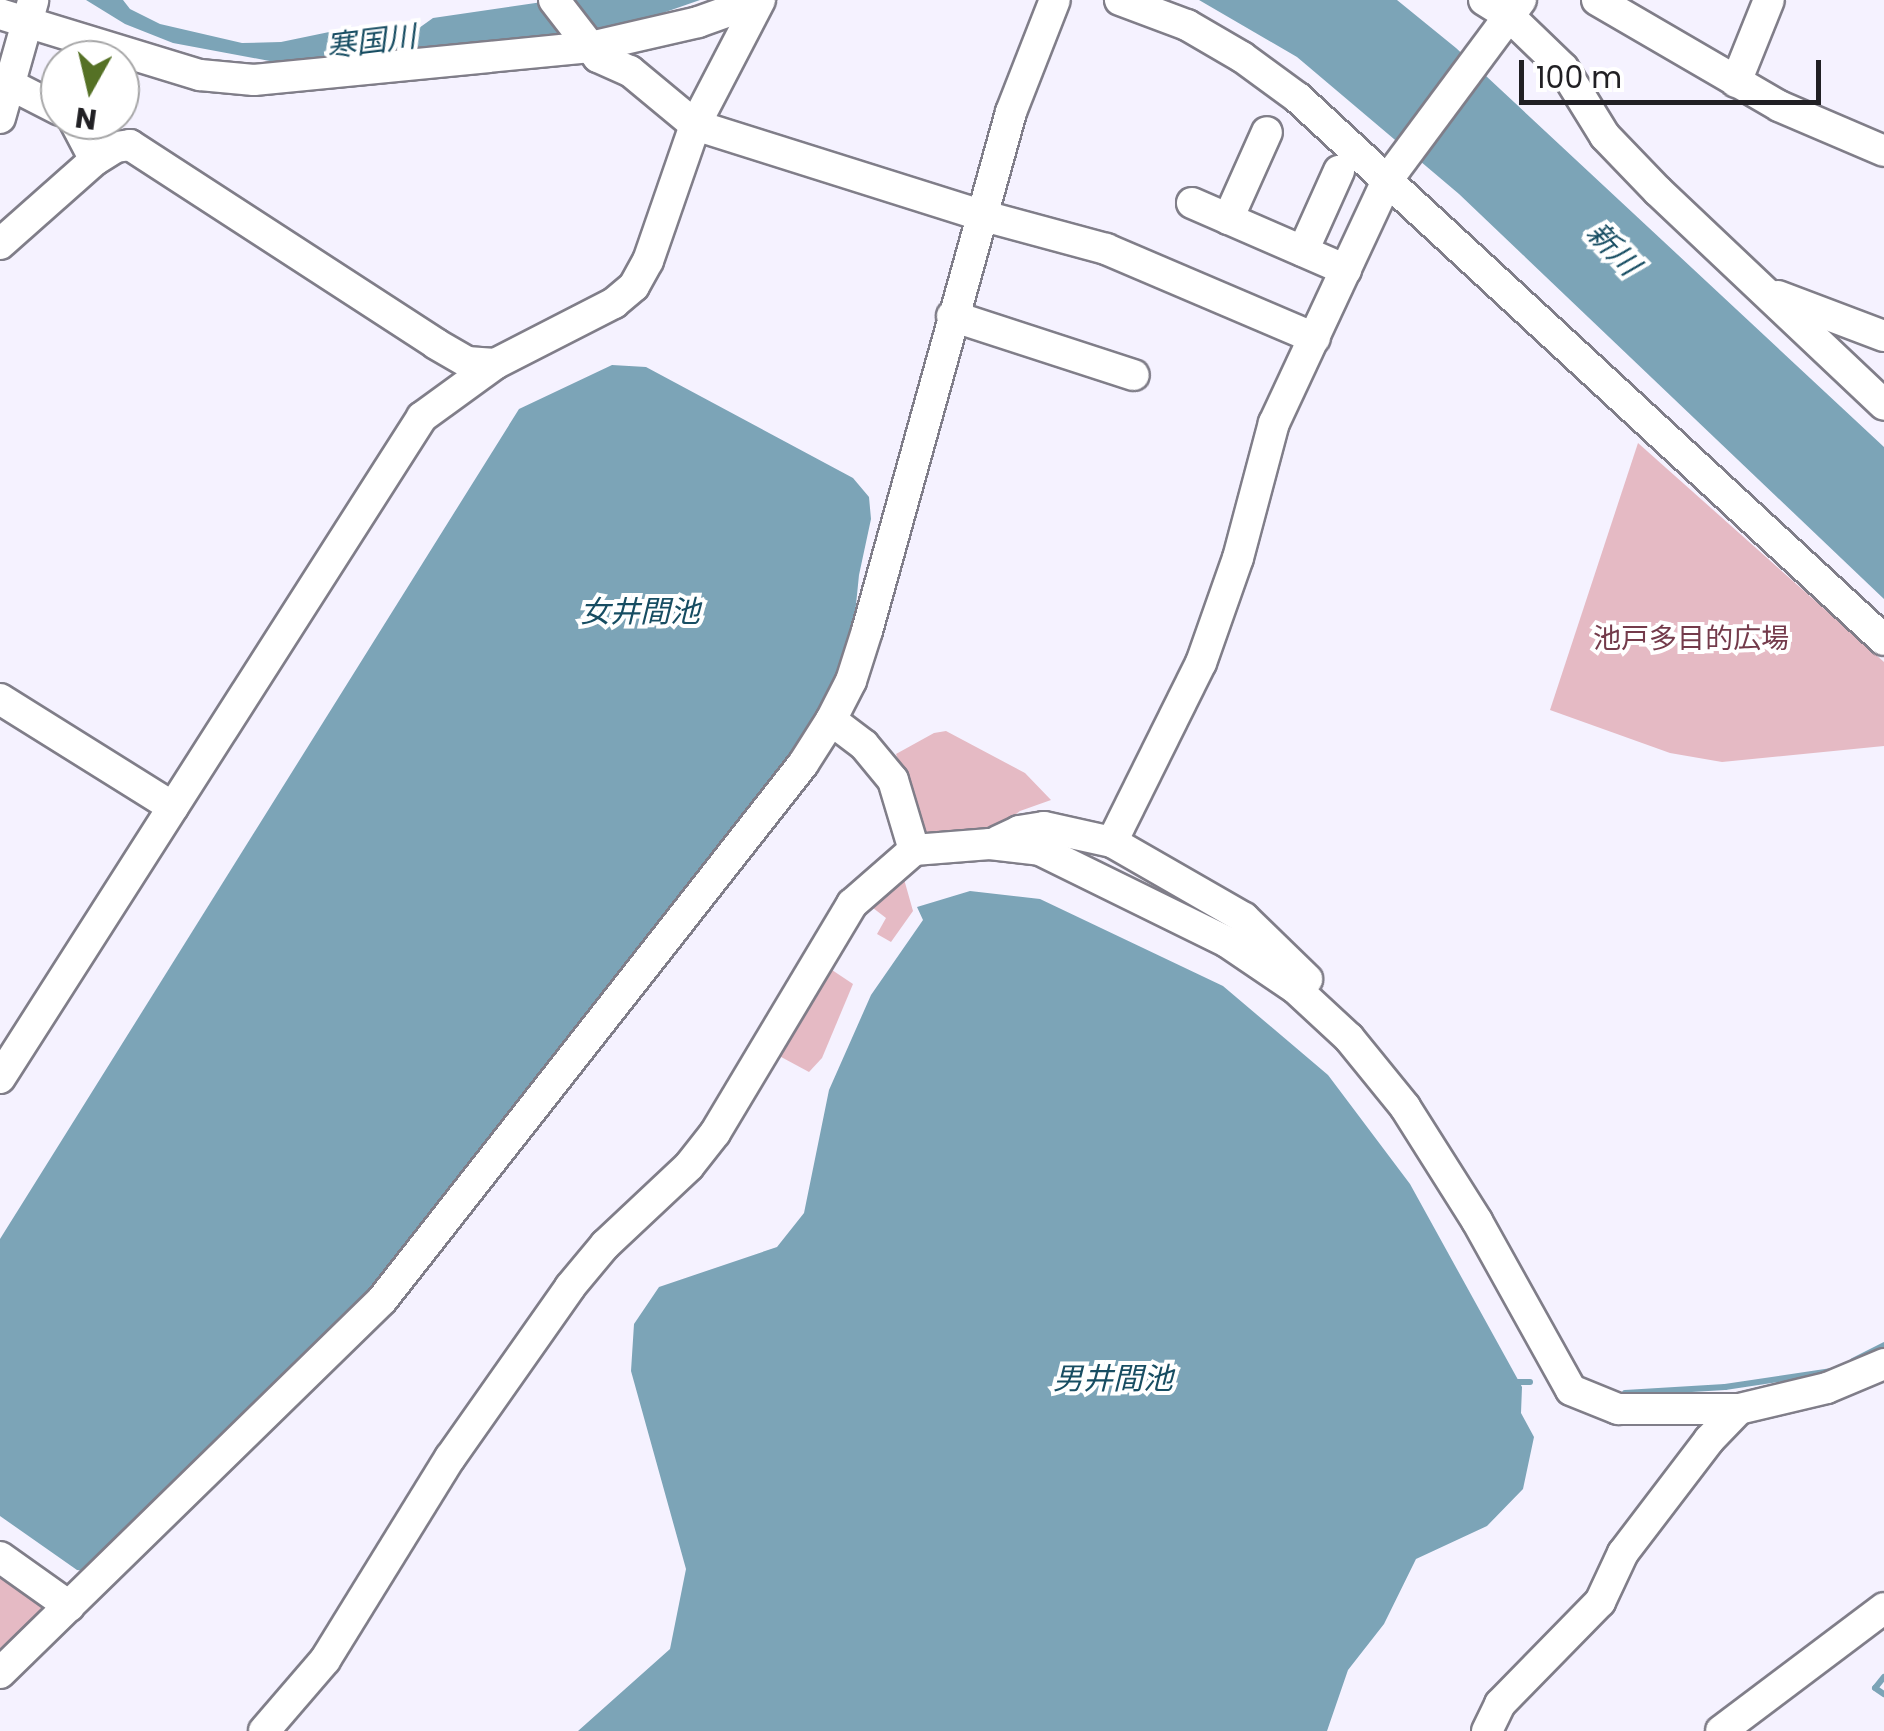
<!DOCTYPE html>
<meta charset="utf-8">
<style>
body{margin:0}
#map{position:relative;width:1884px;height:1731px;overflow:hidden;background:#f5f2ff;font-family:Poppins,"Noto Sans JP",sans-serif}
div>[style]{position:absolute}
.green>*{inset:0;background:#e5bac4}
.water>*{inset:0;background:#7ca4b7}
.stream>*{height:6px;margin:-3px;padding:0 3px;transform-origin:3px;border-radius:3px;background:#7ca4b7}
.roads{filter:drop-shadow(2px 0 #807e89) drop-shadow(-2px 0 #807e89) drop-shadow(0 2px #807e89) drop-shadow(0 -2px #807e89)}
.minor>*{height:30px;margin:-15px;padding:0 15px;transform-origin:15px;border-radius:15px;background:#fff}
span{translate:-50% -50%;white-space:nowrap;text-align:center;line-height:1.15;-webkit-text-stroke:8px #fff;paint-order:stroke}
.park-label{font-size:28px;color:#743b4b}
.water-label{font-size:30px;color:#174d62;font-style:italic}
.north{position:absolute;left:40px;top:40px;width:100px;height:100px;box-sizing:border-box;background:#fff;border:2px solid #a6a6a7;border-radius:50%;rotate:188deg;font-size:28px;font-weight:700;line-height:40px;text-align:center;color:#212024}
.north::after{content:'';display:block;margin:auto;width:35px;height:45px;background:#557125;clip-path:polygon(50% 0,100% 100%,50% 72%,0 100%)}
.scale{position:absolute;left:1519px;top:60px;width:302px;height:45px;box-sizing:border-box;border:5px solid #212024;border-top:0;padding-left:12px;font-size:30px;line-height:35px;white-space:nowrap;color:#212024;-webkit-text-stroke:8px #fff;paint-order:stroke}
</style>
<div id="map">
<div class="green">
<div style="clip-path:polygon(1638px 443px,1884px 662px,1884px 746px,1722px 762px,1670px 753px,1550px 710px)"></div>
<div style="clip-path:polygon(946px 731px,1025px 773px,1051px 800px,1020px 811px,986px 837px,934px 841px,925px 832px,896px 754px,934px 733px)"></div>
<div style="clip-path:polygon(902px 872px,913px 911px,891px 942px,877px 934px,886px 918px,864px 901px)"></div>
<div style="clip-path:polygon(823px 964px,853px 984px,822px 1058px,809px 1072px,770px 1051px)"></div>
<div style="clip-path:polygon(0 1564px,65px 1607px,0 1665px)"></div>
</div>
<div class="water">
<div style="clip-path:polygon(86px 0,123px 0,130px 9px,160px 24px,242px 43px,281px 42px,334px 31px,380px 35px,419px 28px,433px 18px,556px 0,700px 0,631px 24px,593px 30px,275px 62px,173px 43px,125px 24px)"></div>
<div style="clip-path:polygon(1199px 0,1397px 0,1456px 48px,1884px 447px,1884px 599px,1459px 194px,1297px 57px)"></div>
<div style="clip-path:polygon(612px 365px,646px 367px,853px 478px,869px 497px,871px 519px,859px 575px,850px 664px,820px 725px,382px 1291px,91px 1572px,77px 1570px,0 1516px,0 1239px,519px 409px)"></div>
<div style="clip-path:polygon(970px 891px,1040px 899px,1223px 986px,1328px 1075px,1410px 1184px,1522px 1387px,1521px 1413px,1534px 1437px,1523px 1489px,1487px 1526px,1416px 1559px,1384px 1624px,1348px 1670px,1327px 1731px,578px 1731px,670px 1649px,686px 1569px,631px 1371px,634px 1324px,659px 1287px,777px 1247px,804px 1213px,829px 1090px,871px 995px,923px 920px,917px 907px)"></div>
</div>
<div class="stream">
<div style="left:1853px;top:1361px;width:35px;rotate:-27deg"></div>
<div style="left:1514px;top:1382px;width:16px"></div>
<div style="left:1625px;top:1393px;width:100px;rotate:-3.4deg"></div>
<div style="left:1725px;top:1387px;width:108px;rotate:-8.5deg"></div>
<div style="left:1884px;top:1677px;width:14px;rotate:129deg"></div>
<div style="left:1875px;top:1688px;width:11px;rotate:34deg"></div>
</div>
<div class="roads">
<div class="minor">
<div style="left:554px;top:0;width:72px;rotate:52.3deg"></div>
<div style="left:598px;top:57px;width:35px;rotate:24deg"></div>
<div style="left:630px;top:71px;width:85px;rotate:39.7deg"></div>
<div style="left:695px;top:125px;width:299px;rotate:17.5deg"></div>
<div style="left:980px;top:215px;width:131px;rotate:15.1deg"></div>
<div style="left:1106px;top:249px;width:227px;rotate:23.1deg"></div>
<div style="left:1120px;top:0;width:72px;rotate:20.5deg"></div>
<div style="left:1187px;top:25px;width:64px;rotate:30.2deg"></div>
<div style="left:1242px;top:57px;width:69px;rotate:36.2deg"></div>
<div style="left:1298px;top:98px;width:798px;rotate:42.77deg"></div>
<div style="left:1484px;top:0;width:28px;rotate:32deg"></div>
<div style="left:1508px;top:15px;width:76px;rotate:43.9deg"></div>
<div style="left:1563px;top:68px;width:80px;rotate:58.3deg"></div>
<div style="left:1605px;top:136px;width:76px;rotate:46.1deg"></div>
<div style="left:1658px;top:191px;width:311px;rotate:43.4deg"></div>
<div style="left:1597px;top:0;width:211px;rotate:30.2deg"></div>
<div style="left:1779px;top:106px;width:114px;rotate:23.2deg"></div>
<div style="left:0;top:14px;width:209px;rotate:17deg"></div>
<div style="left:200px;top:75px;width:54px;rotate:5.3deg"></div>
<div style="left:254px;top:80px;width:338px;rotate:-5.6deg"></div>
<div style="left:590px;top:47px;width:111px;rotate:-13deg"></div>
<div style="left:698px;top:22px;width:63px;rotate:-19.6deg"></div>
<div style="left:1736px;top:82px;width:88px;rotate:-68.1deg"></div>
<div style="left:9px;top:84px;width:57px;rotate:27deg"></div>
<div style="left:0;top:118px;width:122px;rotate:-74.2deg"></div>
<div style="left:74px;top:120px;width:45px;rotate:62.3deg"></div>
<div style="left:1192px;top:203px;width:168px;rotate:23.5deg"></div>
<div style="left:1228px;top:219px;width:95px;rotate:-65.9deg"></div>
<div style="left:0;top:244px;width:127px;rotate:-41.5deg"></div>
<div style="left:95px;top:160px;width:25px;rotate:-32deg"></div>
<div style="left:116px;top:147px;width:14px;rotate:-8deg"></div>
<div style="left:130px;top:145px;width:365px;rotate:33deg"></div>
<div style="left:436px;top:344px;width:36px;rotate:30deg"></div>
<div style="left:467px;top:362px;width:28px;rotate:4deg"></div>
<div style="left:495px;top:364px;width:134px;rotate:-27.1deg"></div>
<div style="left:614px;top:303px;width:26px;rotate:-40deg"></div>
<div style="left:634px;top:286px;width:29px;rotate:-61deg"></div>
<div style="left:648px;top:261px;width:144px;rotate:-70.9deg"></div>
<div style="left:695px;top:125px;width:141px;rotate:-62.5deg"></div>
<div style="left:1303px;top:251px;width:88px;rotate:-65.8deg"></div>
<div style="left:1778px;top:296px;width:113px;rotate:20.7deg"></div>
<div style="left:952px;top:316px;width:191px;rotate:18deg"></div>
<div style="left:0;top:699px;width:204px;rotate:32deg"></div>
<div style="left:831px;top:720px;width:41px;rotate:37.1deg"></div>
<div style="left:864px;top:745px;width:45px;rotate:50.4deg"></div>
<div style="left:893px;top:780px;width:73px;rotate:73.3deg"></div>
<div style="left:998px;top:841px;width:23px;rotate:-25deg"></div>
<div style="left:1019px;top:831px;width:25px;rotate:-9deg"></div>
<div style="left:1044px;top:827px;width:70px;rotate:12.4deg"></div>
<div style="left:1112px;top:842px;width:152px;rotate:29.9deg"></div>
<div style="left:1244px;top:918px;width:88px;rotate:44.1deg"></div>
<div style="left:1112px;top:842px;width:200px;rotate:-63.6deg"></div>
<div style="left:1201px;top:663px;width:111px;rotate:-70.6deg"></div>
<div style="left:1238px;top:558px;width:140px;rotate:-75.1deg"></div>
<div style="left:1274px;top:423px;width:269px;rotate:-65deg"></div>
<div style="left:1388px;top:179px;width:223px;rotate:-53.4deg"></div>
<div style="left:0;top:1078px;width:784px;rotate:-57.44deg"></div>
<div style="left:422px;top:417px;width:90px;rotate:-36deg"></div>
<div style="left:0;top:1557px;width:85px;rotate:35.4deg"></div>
<div style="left:0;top:1673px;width:534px;rotate:-44.32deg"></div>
<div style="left:382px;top:1300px;width:682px;rotate:-51.85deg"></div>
<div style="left:803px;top:764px;width:52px;rotate:-57.5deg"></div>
<div style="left:831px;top:720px;width:44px;rotate:-62.9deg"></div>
<div style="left:851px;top:681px;width:52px;rotate:-72.3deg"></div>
<div style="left:867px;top:631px;width:539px;rotate:-74.49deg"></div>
<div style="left:1011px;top:112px;width:120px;rotate:-68.6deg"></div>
<div style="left:264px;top:1731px;width:94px;rotate:-49.3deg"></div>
<div style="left:325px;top:1660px;width:238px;rotate:-58.3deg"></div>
<div style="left:450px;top:1458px;width:209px;rotate:-54.9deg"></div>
<div style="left:570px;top:1287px;width:55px;rotate:-50.2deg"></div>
<div style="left:605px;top:1245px;width:115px;rotate:-43.2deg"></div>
<div style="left:689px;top:1166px;width:42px;rotate:-51.8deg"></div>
<div style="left:715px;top:1133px;width:267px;rotate:-59.1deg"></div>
<div style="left:852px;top:904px;width:82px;rotate:-41.1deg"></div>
<div style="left:914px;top:850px;width:76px;rotate:-4.5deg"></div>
<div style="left:990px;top:844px;width:50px;rotate:6.8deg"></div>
<div style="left:1040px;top:850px;width:208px;rotate:26.2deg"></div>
<div style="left:1227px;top:942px;width:82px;rotate:34.1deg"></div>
<div style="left:1295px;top:988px;width:74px;rotate:42.8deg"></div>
<div style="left:1349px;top:1038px;width:89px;rotate:50.9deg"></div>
<div style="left:1405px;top:1107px;width:135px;rotate:57.7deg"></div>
<div style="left:1477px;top:1221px;width:193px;rotate:60.9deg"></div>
<div style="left:1571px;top:1390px;width:51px;rotate:22deg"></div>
<div style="left:1618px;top:1409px;width:121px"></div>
<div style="left:1739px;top:1409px;width:90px;rotate:-13.4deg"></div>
<div style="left:1827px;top:1388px;width:62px;rotate:-22.8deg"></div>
<div style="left:1487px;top:1731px;width:30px;rotate:-64deg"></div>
<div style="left:1500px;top:1704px;width:143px;rotate:-45.6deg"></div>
<div style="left:1600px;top:1602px;width:54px;rotate:-64.9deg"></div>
<div style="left:1623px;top:1553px;width:142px;rotate:-52.7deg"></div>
<div style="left:1709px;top:1440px;width:43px;rotate:-45.9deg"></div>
<div style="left:1721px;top:1731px;width:204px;rotate:-37deg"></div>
</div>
</div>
<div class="park-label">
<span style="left:1691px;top:639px">池戸多目的広場</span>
</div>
<div class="water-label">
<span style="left:371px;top:42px;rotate:-7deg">寒国川</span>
<span style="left:1613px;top:249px;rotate:46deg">新川</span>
<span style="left:640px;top:612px">女井間池</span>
<span style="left:1113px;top:1379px">男井間池</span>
</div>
<div class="north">N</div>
<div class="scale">100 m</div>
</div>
